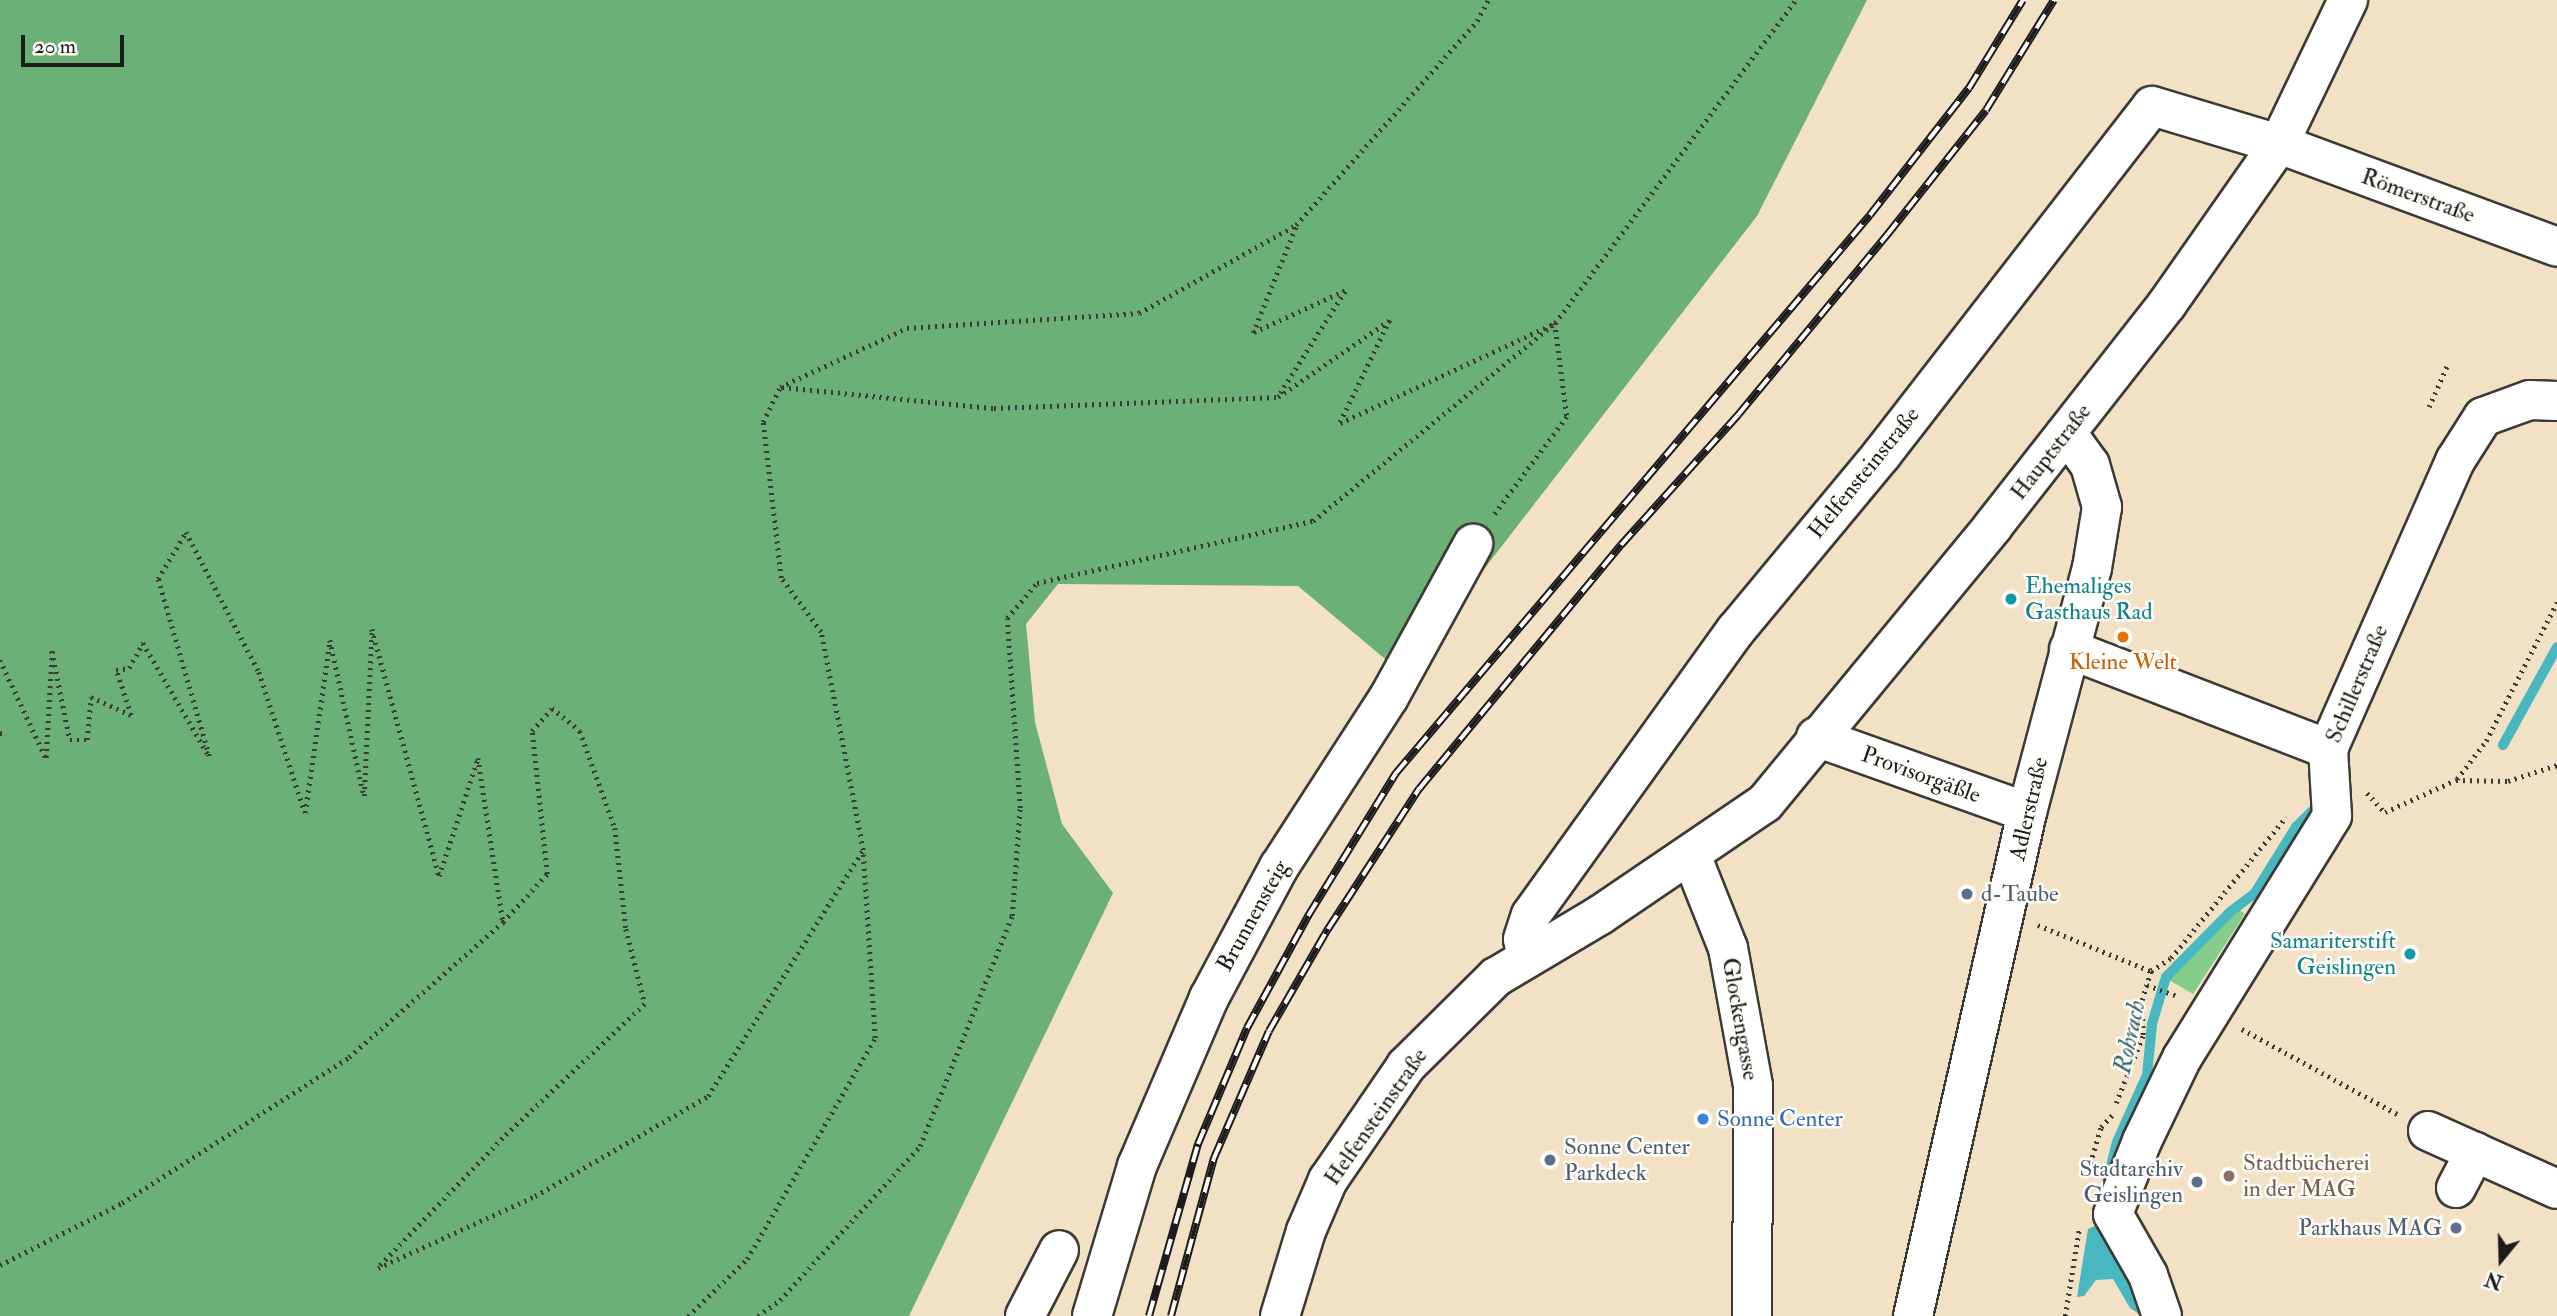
<!DOCTYPE html>
<meta charset="utf-8">
<style>
body{margin:0}
#map{position:relative;width:2557px;height:1316px;overflow:hidden;background:#f3e1c5;font-family:"IM FELL Double Pica",serif}
div>[style]{position:absolute}
.green>*{inset:0;background:#84cd8a}
.forest>*{inset:0;background:#6bb076}
.water>*{inset:0;background:#48b7c0}
.stream>*{height:10px;margin:-5px;padding:0 5px;transform-origin:5px;border-radius:5px;background:#48b7c0}
.path>*{height:4.5px;margin-top:-2.25px;transform-origin:0;background:repeating-linear-gradient(90deg,#3c3a35 0 2px,transparent 0 7px)}
.roads{filter:drop-shadow(2px 0 #3c3a35) drop-shadow(-2px 0 #3c3a35) drop-shadow(0 2px #3c3a35) drop-shadow(0 -2px #3c3a35)}
.minor>*{height:38px;margin:-19px;padding:0 19px;transform-origin:19px;border-radius:19px;background:#fff}
.rail>*{height:8px;margin-top:-4px;transform-origin:0;background:repeating-linear-gradient(90deg,#fdfcf7 0 16px,#1c1c1c 0 32px);box-sizing:border-box;border-block:2px solid #1c1c1c}
.dots>*{width:19px;height:19px;translate:-50% -50%;box-sizing:border-box;border:4px solid #fdfcf7;border-radius:50%}
span{translate:-50% -50%;white-space:nowrap;text-align:center;line-height:1.15;-webkit-text-stroke:5px #fdfcf7;paint-order:stroke}
.street-label{font-size:23px;color:#1c1c1c}
.culture-label{font-size:23px;color:#0d838f}
.left{translate:0 -50%;text-align:left}
.right{translate:-100% -50%;text-align:right}
.food-label{font-size:23px;color:#c56008}
.service-label{font-size:23px;color:#4e5e75}
.shop-label{font-size:23px;color:#366cbe}
.education-label{font-size:23px;color:#785e54}
.water-label{font-size:24px;color:#306266;font-style:italic}
.north{position:absolute;left:2466px;top:1225px;width:70px;height:70px;-webkit-text-stroke:5px #fdfcf7;paint-order:stroke;rotate:199deg;font-size:19px;font-weight:700;line-height:28px;text-align:center;color:#1c1c1c}
.north::after{content:'';display:block;margin:auto;width:24px;height:32px;background:#1c1c1c;clip-path:polygon(50% 0,100% 100%,50% 72%,0 100%)}
.scale{position:absolute;left:21px;top:35px;width:103px;height:32px;box-sizing:border-box;border:4px solid #1c1c1c;border-top:0;padding-left:9px;font-size:21px;line-height:24px;white-space:nowrap;color:#1c1c1c;-webkit-text-stroke:5px #fdfcf7;paint-order:stroke}
</style>
<div id="map">
<div class="green">
<div style="clip-path:polygon(2237px 908px,2245px 914px,2193px 994px,2169px 980px)"></div>
</div>
<div class="forest">
<div style="clip-path:polygon(0 0,1867px 0,1757px 216px,1403px 674px,1298px 586px,1058px 584px,1026px 624px,1035px 722px,1062px 824px,1113px 893px,909px 1316px,0 1316px)"></div>
</div>
<div class="water">
<div style="clip-path:polygon(2106px 1221px,2122px 1237px,2142px 1316px,2130px 1308px,2113px 1279px,2096px 1280px,2084px 1296px,2077px 1297px,2088px 1229px)"></div>
</div>
<div class="stream">
<div style="left:2503px;top:745px;width:112px;rotate:-61.1deg"></div>
<div style="left:2107px;top:1182px;width:41px;rotate:-76deg"></div>
<div style="left:2117px;top:1142px;width:73px;rotate:-65.9deg"></div>
<div style="left:2147px;top:1075px;width:51px;rotate:-84.4deg"></div>
<div style="left:2152px;top:1024px;width:49px;rotate:-73.4deg"></div>
<div style="left:2166px;top:977px;width:91px;rotate:-45.4deg"></div>
<div style="left:2230px;top:912px;width:31px;rotate:-37deg"></div>
<div style="left:2255px;top:893px;width:78px;rotate:-58.2deg"></div>
<div style="left:2296px;top:827px;width:23px;rotate:-45deg"></div>
</div>
<div class="path">
<div style="left:782px;top:387px;width:213px;rotate:5.7deg"></div>
<div style="left:994px;top:408px;width:284px;rotate:-2.2deg"></div>
<div style="left:1278px;top:397px;width:136px;rotate:-34.5deg"></div>
<div style="left:1390px;top:320px;width:114px;rotate:115.9deg"></div>
<div style="left:1340px;top:423px;width:237px;rotate:-24.9deg"></div>
<div style="left:1555px;top:323px;width:95px;rotate:82.7deg"></div>
<div style="left:1567px;top:417px;width:122px;rotate:126.7deg"></div>
<div style="left:1280px;top:393px;width:121px;rotate:-57.5deg"></div>
<div style="left:1345px;top:291px;width:101px;rotate:155.5deg"></div>
<div style="left:1253px;top:333px;width:115px;rotate:-68.1deg"></div>
<div style="left:2429px;top:407px;width:45px;rotate:-66.3deg"></div>
<div style="left:0;top:660px;width:108px;rotate:64.9deg"></div>
<div style="left:46px;top:758px;width:107px;rotate:-86.8deg"></div>
<div style="left:52px;top:651px;width:91px;rotate:78.6deg"></div>
<div style="left:70px;top:740px;width:17px"></div>
<div style="left:87px;top:740px;width:43px;rotate:-84.7deg"></div>
<div style="left:91px;top:697px;width:44px;rotate:24.2deg"></div>
<div style="left:131px;top:715px;width:47px;rotate:-108.4deg"></div>
<div style="left:116px;top:670px;width:13px;rotate:-9deg"></div>
<div style="left:129px;top:668px;width:29px;rotate:-61deg"></div>
<div style="left:143px;top:643px;width:131px;rotate:59.7deg"></div>
<div style="left:209px;top:756px;width:184px;rotate:-106.1deg"></div>
<div style="left:158px;top:579px;width:55px;rotate:-59.2deg"></div>
<div style="left:186px;top:532px;width:158px;rotate:62.5deg"></div>
<div style="left:259px;top:672px;width:148px;rotate:71.9deg"></div>
<div style="left:305px;top:813px;width:175px;rotate:-81.8deg"></div>
<div style="left:330px;top:640px;width:160px;rotate:77.7deg"></div>
<div style="left:364px;top:796px;width:167px;rotate:-87.3deg"></div>
<div style="left:372px;top:629px;width:256px;rotate:74.8deg"></div>
<div style="left:439px;top:876px;width:124px;rotate:-71.7deg"></div>
<div style="left:478px;top:758px;width:166px;rotate:81.3deg"></div>
<div style="left:0;top:733px;width:5px;rotate:11deg"></div>
<div style="left:2457px;top:779px;width:48px;rotate:-52.7deg"></div>
<div style="left:2486px;top:741px;width:156px;rotate:-62.9deg"></div>
<div style="left:2367px;top:793px;width:26px;rotate:47deg"></div>
<div style="left:2385px;top:812px;width:78px;rotate:-24.3deg"></div>
<div style="left:2456px;top:780px;width:52px;rotate:1.1deg"></div>
<div style="left:2508px;top:781px;width:52px;rotate:-18.1deg"></div>
<div style="left:2038px;top:925px;width:122px;rotate:22.2deg"></div>
<div style="left:2147px;top:985px;width:33px;rotate:20deg"></div>
<div style="left:2242px;top:1029px;width:177px;rotate:28.7deg"></div>
<div style="left:2116px;top:1103px;width:73px;rotate:-68.3deg"></div>
<div style="left:2143px;top:1035px;width:35px;rotate:-92deg"></div>
<div style="left:2142px;top:1000px;width:30px;rotate:-73deg"></div>
<div style="left:2151px;top:971px;width:24px;rotate:-33deg"></div>
<div style="left:2171px;top:958px;width:182px;rotate:-50.8deg"></div>
<div style="left:2086px;top:1177px;width:52px;rotate:-73.3deg"></div>
<div style="left:2101px;top:1127px;width:16px;rotate:-47deg"></div>
<div style="left:0;top:1265px;width:137px;rotate:-26.9deg"></div>
<div style="left:122px;top:1203px;width:270px;rotate:-32.7deg"></div>
<div style="left:349px;top:1057px;width:205px;rotate:-41.2deg"></div>
<div style="left:503px;top:922px;width:65px;rotate:-47.5deg"></div>
<div style="left:547px;top:874px;width:144px;rotate:-96deg"></div>
<div style="left:532px;top:731px;width:30px;rotate:-49deg"></div>
<div style="left:552px;top:708px;width:36px;rotate:39deg"></div>
<div style="left:580px;top:731px;width:103px;rotate:70.2deg"></div>
<div style="left:615px;top:828px;width:102px;rotate:83.8deg"></div>
<div style="left:626px;top:929px;width:77px;rotate:75.8deg"></div>
<div style="left:645px;top:1004px;width:195px;rotate:136.7deg"></div>
<div style="left:503px;top:1138px;width:180px;rotate:133.9deg"></div>
<div style="left:378px;top:1268px;width:173px;rotate:-24.6deg"></div>
<div style="left:535px;top:1196px;width:200px;rotate:-30deg"></div>
<div style="left:708px;top:1096px;width:291px;rotate:-57.8deg"></div>
<div style="left:688px;top:1316px;width:82px;rotate:-44deg"></div>
<div style="left:747px;top:1259px;width:255px;rotate:-59.9deg"></div>
<div style="left:875px;top:1038px;width:188px;rotate:-93.7deg"></div>
<div style="left:863px;top:850px;width:222px;rotate:-100.9deg"></div>
<div style="left:821px;top:632px;width:67px;rotate:-126.5deg"></div>
<div style="left:781px;top:578px;width:157px;rotate:-96.6deg"></div>
<div style="left:763px;top:422px;width:39px;rotate:-64deg"></div>
<div style="left:780px;top:387px;width:140px;rotate:-24.9deg"></div>
<div style="left:907px;top:328px;width:232px;rotate:-3.7deg"></div>
<div style="left:1139px;top:313px;width:180px;rotate:-29.3deg"></div>
<div style="left:1296px;top:225px;width:273px;rotate:-48.4deg"></div>
<div style="left:1477px;top:21px;width:24px;rotate:-62deg"></div>
<div style="left:758px;top:1316px;width:27px;rotate:-36deg"></div>
<div style="left:780px;top:1300px;width:208px;rotate:-47.7deg"></div>
<div style="left:920px;top:1146px;width:248px;rotate:-68.2deg"></div>
<div style="left:1012px;top:916px;width:108px;rotate:-85.8deg"></div>
<div style="left:1020px;top:808px;width:190px;rotate:-93.9deg"></div>
<div style="left:1007px;top:618px;width:46px;rotate:-49.4deg"></div>
<div style="left:1037px;top:583px;width:283px;rotate:-12.7deg"></div>
<div style="left:1313px;top:521px;width:313px;rotate:-39.3deg"></div>
<div style="left:1555px;top:323px;width:403px;rotate:-53.3deg"></div>
<div style="left:2065px;top:1316px;width:87px;rotate:-80.8deg"></div>
</div>
<div class="roads">
<div class="minor">
<div style="left:2069px;top:649px;width:278px;rotate:21.1deg"></div>
<div style="left:1816px;top:737px;width:224px;rotate:19.6deg"></div>
<div style="left:1691px;top:855px;width:100px;rotate:68.3deg"></div>
<div style="left:1728px;top:948px;width:140px;rotate:79.7deg"></div>
<div style="left:1753px;top:1086px;width:230px;rotate:90.2deg"></div>
<div style="left:1527px;top:958px;width:19px;rotate:-102deg"></div>
<div style="left:1523px;top:939px;width:25px;rotate:-72deg"></div>
<div style="left:1531px;top:915px;width:351px;rotate:-54.3deg"></div>
<div style="left:1736px;top:630px;width:229px;rotate:-50.3deg"></div>
<div style="left:1882px;top:454px;width:440px;rotate:-52.2deg"></div>
<div style="left:2152px;top:106px;width:133px;rotate:16.7deg"></div>
<div style="left:2279px;top:144px;width:296px;rotate:20.3deg"></div>
<div style="left:2428px;top:1131px;width:141px;rotate:24.2deg"></div>
<div style="left:2456px;top:1188px;width:41px;rotate:-62.2deg"></div>
<div style="left:1025px;top:1316px;width:74px;rotate:-62.7deg"></div>
<div style="left:1092px;top:1316px;width:157px;rotate:-73.3deg"></div>
<div style="left:1137px;top:1166px;width:183px;rotate:-66.8deg"></div>
<div style="left:1209px;top:998px;width:149px;rotate:-61.9deg"></div>
<div style="left:1279px;top:867px;width:202px;rotate:-57.1deg"></div>
<div style="left:1389px;top:697px;width:175px;rotate:-61.2deg"></div>
<div style="left:1280px;top:1316px;width:89px;rotate:-73deg"></div>
<div style="left:1306px;top:1231px;width:56px;rotate:-66.7deg"></div>
<div style="left:1328px;top:1180px;width:138px;rotate:-55.6deg"></div>
<div style="left:1406px;top:1066px;width:127px;rotate:-44.7deg"></div>
<div style="left:1496px;top:977px;width:121px;rotate:-30.8deg"></div>
<div style="left:1600px;top:915px;width:199px;rotate:-34.2deg"></div>
<div style="left:1765px;top:803px;width:359px;rotate:-50.5deg"></div>
<div style="left:1993px;top:526px;width:282px;rotate:-51.9deg"></div>
<div style="left:2167px;top:304px;width:195px;rotate:-55deg"></div>
<div style="left:2279px;top:144px;width:160px;rotate:-64.4deg"></div>
<div style="left:1913px;top:1316px;width:517px;rotate:-77.25deg"></div>
<div style="left:2027px;top:812px;width:253px;rotate:-75.1deg"></div>
<div style="left:2092px;top:568px;width:62px;rotate:-80.7deg"></div>
<div style="left:2102px;top:507px;width:44px;rotate:-105.9deg"></div>
<div style="left:2090px;top:465px;width:39px;rotate:-126deg"></div>
<div style="left:2162px;top:1316px;width:43px;rotate:-108.9deg"></div>
<div style="left:2148px;top:1275px;width:70px;rotate:-119.8deg"></div>
<div style="left:2113px;top:1214px;width:79px;rotate:-68.3deg"></div>
<div style="left:2142px;top:1141px;width:92px;rotate:-64.3deg"></div>
<div style="left:2182px;top:1058px;width:285px;rotate:-58.2deg"></div>
<div style="left:2332px;top:816px;width:67px;rotate:-93.4deg"></div>
<div style="left:2328px;top:749px;width:315px;rotate:-66.2deg"></div>
<div style="left:2455px;top:461px;width:52px;rotate:-57.5deg"></div>
<div style="left:2483px;top:417px;width:50px;rotate:-19.9deg"></div>
<div style="left:2530px;top:400px;width:27px;rotate:2deg"></div>
</div>
</div>
<div class="rail">
<div style="left:1149px;top:1316px;width:179px;rotate:-74.1deg"></div>
<div style="left:1198px;top:1144px;width:126px;rotate:-67.1deg"></div>
<div style="left:1247px;top:1028px;width:128px;rotate:-61.4deg"></div>
<div style="left:1308px;top:916px;width:168px;rotate:-58.4deg"></div>
<div style="left:1396px;top:773px;width:732px;rotate:-49.65deg"></div>
<div style="left:1870px;top:215px;width:161px;rotate:-52.1deg"></div>
<div style="left:1969px;top:88px;width:103px;rotate:-58.5deg"></div>
<div style="left:1171px;top:1316px;width:164px;rotate:-74.8deg"></div>
<div style="left:1214px;top:1158px;width:138px;rotate:-66.6deg"></div>
<div style="left:1269px;top:1031px;width:118px;rotate:-60deg"></div>
<div style="left:1328px;top:929px;width:167px;rotate:-57deg"></div>
<div style="left:1419px;top:789px;width:317px;rotate:-50.4deg"></div>
<div style="left:1621px;top:545px;width:175px;rotate:-48deg"></div>
<div style="left:1738px;top:415px;width:234px;rotate:-50.4deg"></div>
<div style="left:1887px;top:235px;width:159px;rotate:-51.6deg"></div>
<div style="left:1986px;top:110px;width:129px;rotate:-58.3deg"></div>
</div>
<div class="dots">
<div style="left:2011px;top:599px;background:#0f9aa8"></div>
<div style="left:2123px;top:637px;background:#e8710a"></div>
<div style="left:1967px;top:894px;background:#5c6f8a"></div>
<div style="left:2410px;top:954px;background:#0f9aa8"></div>
<div style="left:1703px;top:1119px;background:#3f7fe0"></div>
<div style="left:1550px;top:1160px;background:#5c6f8a"></div>
<div style="left:2229px;top:1176px;background:#8d6e63"></div>
<div style="left:2197px;top:1182px;background:#5c6f8a"></div>
<div style="left:2456px;top:1228px;background:#5c6f8a"></div>
</div>
<div class="street-label">
<span style="left:2418px;top:196px;rotate:20deg">Römerstraße</span>
<span style="left:2051px;top:452px;rotate:-52deg">Hauptstraße</span>
<span style="left:1864px;top:473px;rotate:-51deg">Helfensteinstraße</span>
<span style="left:2357px;top:684px;rotate:-67deg">Schillerstraße</span>
<span style="left:1921px;top:775px;rotate:20deg">Provisorgäßle</span>
<span style="left:2029px;top:809px;rotate:-77deg">Adlerstraße</span>
<span style="left:1253px;top:916px;rotate:-61deg">Brunnensteig</span>
<span style="left:1740px;top:1019px;rotate:80deg">Glockengasse</span>
<span style="left:1376px;top:1117px;rotate:-55deg">Helfensteinstraße</span>
</div>
<div class="culture-label">
<span class="left" style="left:2025px;top:599px">Ehemaliges<br>Gasthaus Rad</span>
<span class="right" style="left:2396px;top:954px">Samariterstift<br>Geislingen</span>
</div>
<div class="food-label">
<span style="left:2123px;top:662px">Kleine Welt</span>
</div>
<div class="service-label">
<span class="left" style="left:1981px;top:894px">d-Taube</span>
<span class="left" style="left:1564px;top:1160px">Sonne Center<br>Parkdeck</span>
<span class="right" style="left:2183px;top:1182px">Stadtarchiv<br>Geislingen</span>
<span class="right" style="left:2442px;top:1228px">Parkhaus MAG</span>
</div>
<div class="shop-label">
<span class="left" style="left:1717px;top:1119px">Sonne Center</span>
</div>
<div class="education-label">
<span class="left" style="left:2243px;top:1176px">Stadtbücherei<br>in der MAG</span>
</div>
<div class="water-label">
<span style="left:2130px;top:1037px;rotate:-78deg">Rohrach</span>
</div>
<div class="north">N</div>
<div class="scale">20 m</div>
</div>
